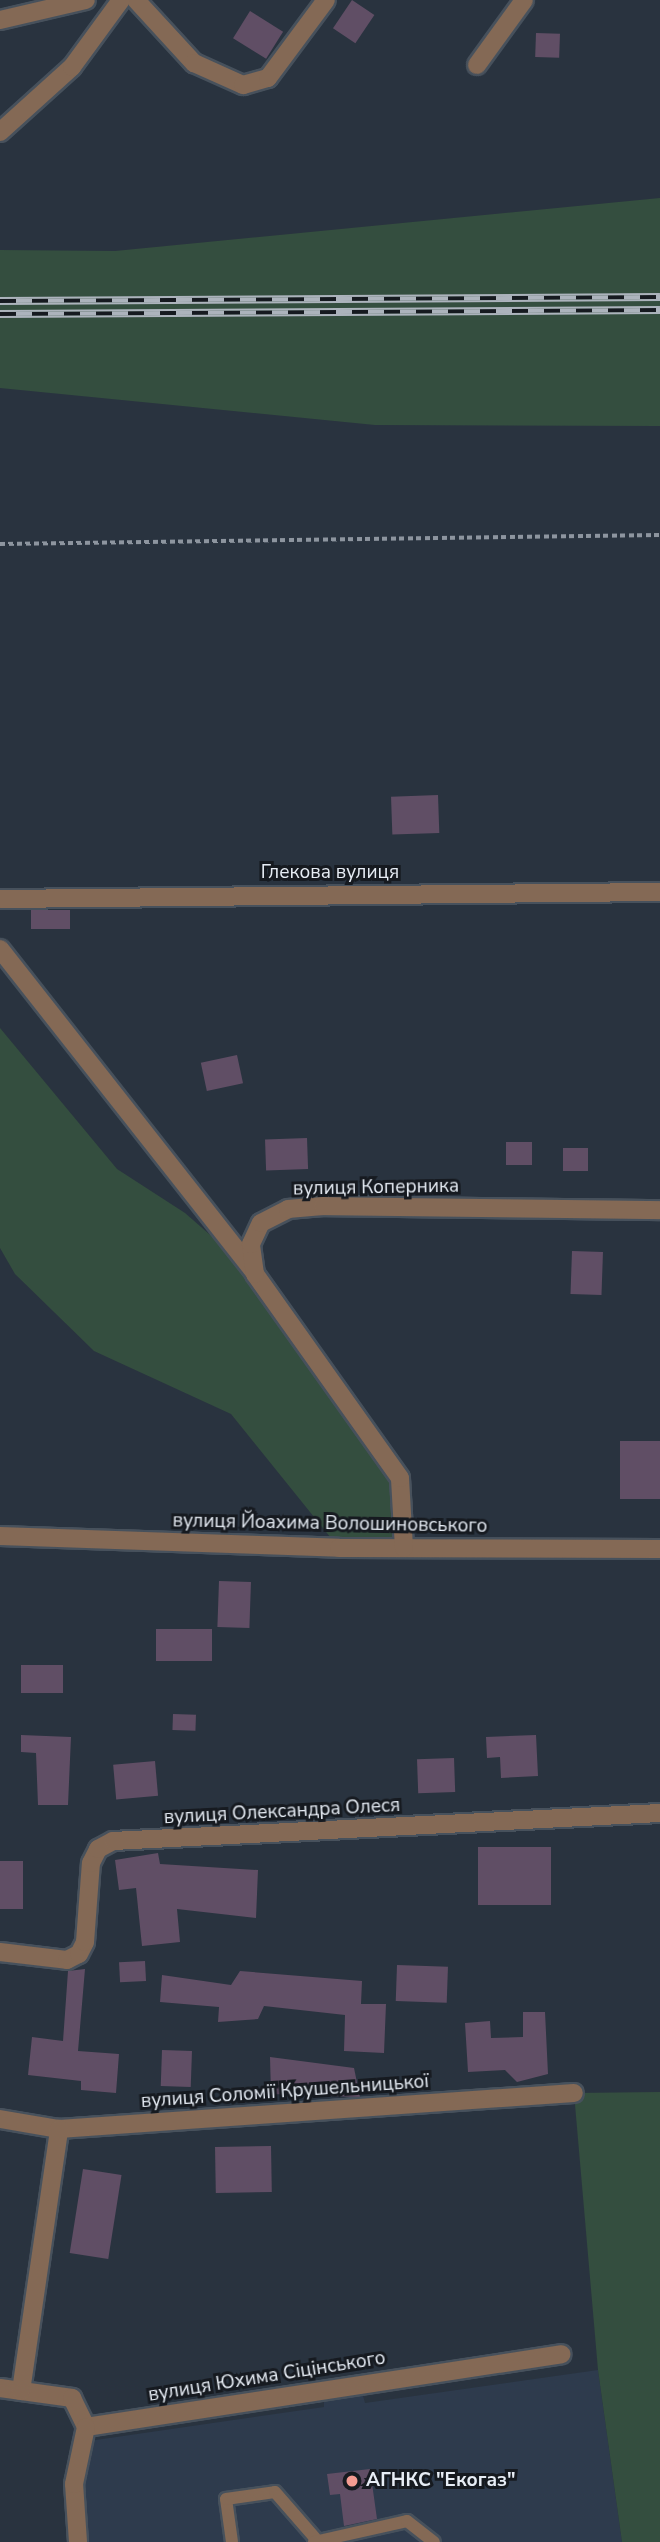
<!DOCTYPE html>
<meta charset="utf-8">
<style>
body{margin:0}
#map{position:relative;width:660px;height:2542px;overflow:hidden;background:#29333f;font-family:"Nunito Sans",sans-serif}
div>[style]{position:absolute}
.built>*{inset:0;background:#2e3b4d}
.green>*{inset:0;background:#344e3f}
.building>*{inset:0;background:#604e65;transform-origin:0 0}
.path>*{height:3.5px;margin-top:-1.75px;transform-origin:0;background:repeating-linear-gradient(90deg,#8d959f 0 5px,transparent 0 8.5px)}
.roads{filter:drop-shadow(2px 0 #47515c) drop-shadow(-2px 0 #47515c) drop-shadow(0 2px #47515c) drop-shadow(0 -2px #47515c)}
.lane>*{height:12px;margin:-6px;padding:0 6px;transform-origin:6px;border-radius:6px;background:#846955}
.street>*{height:18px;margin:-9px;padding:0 9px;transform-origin:9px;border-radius:9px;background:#846955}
.rail>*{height:8px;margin-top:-4px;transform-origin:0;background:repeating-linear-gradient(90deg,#161a20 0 16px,#acb3bc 0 32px);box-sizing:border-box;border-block:2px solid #acb3bc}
.dots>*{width:19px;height:19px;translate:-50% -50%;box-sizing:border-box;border:4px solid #161a20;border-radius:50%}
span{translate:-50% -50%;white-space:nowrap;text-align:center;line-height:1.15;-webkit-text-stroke:6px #161a20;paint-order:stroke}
.street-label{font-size:19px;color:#e7edf5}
.poi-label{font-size:19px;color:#e7edf5;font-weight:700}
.left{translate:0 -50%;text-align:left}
</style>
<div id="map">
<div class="built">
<div style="clip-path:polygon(598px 2370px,622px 2542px,78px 2542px,82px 2442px,324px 2407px,324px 2399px,362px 2392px,365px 2403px)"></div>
</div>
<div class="green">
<div style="clip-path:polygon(660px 198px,660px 426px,375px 425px,0 388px,0 250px,115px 251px)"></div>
<div style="clip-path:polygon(0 1028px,117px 1169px,185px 1213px,255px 1274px,400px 1478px,404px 1548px,339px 1548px,231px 1414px,94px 1351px,15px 1274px,0 1248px)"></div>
<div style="clip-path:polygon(660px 2092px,660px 2542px,622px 2542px,598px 2370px,574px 2093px)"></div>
</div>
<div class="building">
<div style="left:352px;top:0;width:27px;height:34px;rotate:34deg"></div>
<div style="left:250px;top:11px;width:39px;height:32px;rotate:32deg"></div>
<div style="left:536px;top:33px;width:24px;height:24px;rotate:2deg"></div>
<div style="left:438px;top:795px;width:38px;height:47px;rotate:88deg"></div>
<div style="left:31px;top:910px;width:39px;height:19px"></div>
<div style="left:237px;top:1055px;width:29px;height:37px;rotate:78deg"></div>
<div style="left:307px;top:1138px;width:31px;height:42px;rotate:88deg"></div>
<div style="left:532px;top:1142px;width:23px;height:26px;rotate:90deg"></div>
<div style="left:563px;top:1148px;width:25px;height:23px"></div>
<div style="left:572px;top:1251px;width:31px;height:43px;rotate:2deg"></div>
<div style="left:620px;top:1441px;width:40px;height:58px"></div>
<div style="left:219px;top:1581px;width:32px;height:46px;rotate:2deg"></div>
<div style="left:156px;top:1629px;width:56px;height:32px"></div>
<div style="left:21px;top:1665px;width:42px;height:28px"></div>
<div style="left:173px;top:1714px;width:23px;height:16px;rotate:2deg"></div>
<div style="clip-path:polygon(21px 1735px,71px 1737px,68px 1805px,38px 1805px,36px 1753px,21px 1752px)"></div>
<div style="clip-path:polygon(536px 1735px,538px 1776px,501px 1778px,500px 1757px,487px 1758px,486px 1737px)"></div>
<div style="left:454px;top:1758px;width:34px;height:37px;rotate:88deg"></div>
<div style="left:155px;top:1761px;width:35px;height:42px;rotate:85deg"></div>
<div style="left:478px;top:1847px;width:73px;height:58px"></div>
<div style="clip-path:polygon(158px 1853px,160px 1864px,258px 1870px,256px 1918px,177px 1909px,180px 1942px,142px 1946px,136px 1888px,119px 1890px,115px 1860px)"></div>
<div style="left:0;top:1861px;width:23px;height:48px"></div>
<div style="left:145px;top:1961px;width:20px;height:26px;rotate:87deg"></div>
<div style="left:397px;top:1965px;width:51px;height:36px;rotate:2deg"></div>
<div style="clip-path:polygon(85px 1969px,78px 2051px,119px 2054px,116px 2093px,81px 2090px,81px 2081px,28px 2075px,32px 2037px,63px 2041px,68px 1971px)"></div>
<div style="clip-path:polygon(240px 1971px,362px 1981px,361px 2004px,386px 2004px,384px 2053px,344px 2051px,345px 2015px,264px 2006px,258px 2019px,218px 2022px,219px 2007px,160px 2002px,162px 1975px,231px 1985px)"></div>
<div style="clip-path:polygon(523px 2012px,545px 2012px,548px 2074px,517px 2082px,505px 2070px,468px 2072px,465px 2023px,490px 2021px,491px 2038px,523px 2037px)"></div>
<div style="left:162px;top:2050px;width:30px;height:36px;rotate:2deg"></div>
<div style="clip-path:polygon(270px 2057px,354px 2068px,360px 2097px,271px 2094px)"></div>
<div style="left:271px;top:2146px;width:46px;height:56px;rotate:89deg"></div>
<div style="left:83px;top:2169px;width:39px;height:85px;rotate:9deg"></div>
<div style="clip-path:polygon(370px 2469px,377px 2519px,344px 2526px,340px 2494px,330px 2495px,327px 2474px)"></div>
</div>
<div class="path">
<div style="left:0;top:544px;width:660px;rotate:-0.78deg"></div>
</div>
<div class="roads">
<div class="lane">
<div style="left:232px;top:2542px;width:43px;rotate:-97.9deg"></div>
<div style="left:226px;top:2499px;width:49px;rotate:-8.1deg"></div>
<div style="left:275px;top:2492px;width:61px;rotate:49deg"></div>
<div style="left:314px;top:2542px;width:95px;rotate:-12.7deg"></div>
<div style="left:407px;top:2521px;width:34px;rotate:38deg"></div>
</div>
<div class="street">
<div style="left:136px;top:0;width:86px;rotate:47.4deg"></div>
<div style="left:194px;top:63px;width:54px;rotate:24.2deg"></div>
<div style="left:243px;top:85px;width:26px;rotate:-16deg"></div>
<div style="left:268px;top:78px;width:97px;rotate:-53.4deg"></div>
<div style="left:0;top:20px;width:88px;rotate:-13.1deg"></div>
<div style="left:477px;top:65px;width:80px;rotate:-54.1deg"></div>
<div style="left:0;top:132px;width:97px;rotate:-42.1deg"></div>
<div style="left:72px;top:67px;width:83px;rotate:-53.8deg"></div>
<div style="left:0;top:899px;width:660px;rotate:-0.61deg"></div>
<div style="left:0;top:949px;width:410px;rotate:51.8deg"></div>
<div style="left:0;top:1536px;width:339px;rotate:2deg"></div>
<div style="left:339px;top:1548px;width:321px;rotate:0.2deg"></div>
<div style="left:404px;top:1548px;width:70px;rotate:-93.3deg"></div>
<div style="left:400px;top:1478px;width:250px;rotate:-125.4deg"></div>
<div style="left:255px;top:1274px;width:30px;rotate:-98deg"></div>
<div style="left:251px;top:1244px;width:23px;rotate:-65deg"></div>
<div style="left:261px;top:1223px;width:30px;rotate:-27deg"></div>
<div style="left:288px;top:1209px;width:35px;rotate:-5deg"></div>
<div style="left:323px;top:1206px;width:337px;rotate:0.7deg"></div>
<div style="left:0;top:1952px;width:67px;rotate:6.8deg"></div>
<div style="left:67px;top:1960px;width:13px;rotate:-27deg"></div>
<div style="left:79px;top:1954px;width:13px;rotate:-63deg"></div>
<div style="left:85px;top:1942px;width:79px;rotate:-85.7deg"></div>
<div style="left:91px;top:1863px;width:16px;rotate:-63deg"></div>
<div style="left:98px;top:1849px;width:17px;rotate:-28deg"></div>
<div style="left:113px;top:1841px;width:548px;rotate:-2.93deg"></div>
<div style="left:0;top:2119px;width:60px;rotate:9.6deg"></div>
<div style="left:59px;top:2129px;width:516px;rotate:-4deg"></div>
<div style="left:0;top:2388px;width:73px;rotate:7.9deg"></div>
<div style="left:72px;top:2398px;width:32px;rotate:64deg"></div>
<div style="left:86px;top:2427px;width:481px;rotate:-8.7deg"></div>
<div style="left:21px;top:2391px;width:265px;rotate:-81.7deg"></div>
<div style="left:78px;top:2542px;width:58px;rotate:-93.9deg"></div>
<div style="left:74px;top:2484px;width:58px;rotate:-78.1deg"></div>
</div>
</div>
<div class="rail">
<div style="left:0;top:301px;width:660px;rotate:-0.35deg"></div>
<div style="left:0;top:314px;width:660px;rotate:-0.35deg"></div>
</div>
<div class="dots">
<div style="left:352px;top:2481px;background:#f59c92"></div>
</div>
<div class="street-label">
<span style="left:330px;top:873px">Глекова вулиця</span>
<span style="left:376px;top:1188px;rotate:-1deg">вулиця Коперника</span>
<span style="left:330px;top:1524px;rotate:1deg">вулиця Йоахима Волошиновського</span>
<span style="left:282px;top:1812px;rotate:-3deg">вулиця Олександра Олеся</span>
<span style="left:285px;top:2092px;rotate:-4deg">вулиця Соломії Крушельницької</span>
<span style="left:267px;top:2377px;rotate:-9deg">вулиця Юхима Сіцінського</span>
</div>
<div class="poi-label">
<span class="left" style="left:366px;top:2481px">АГНКС "Екогаз"</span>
</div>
</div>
